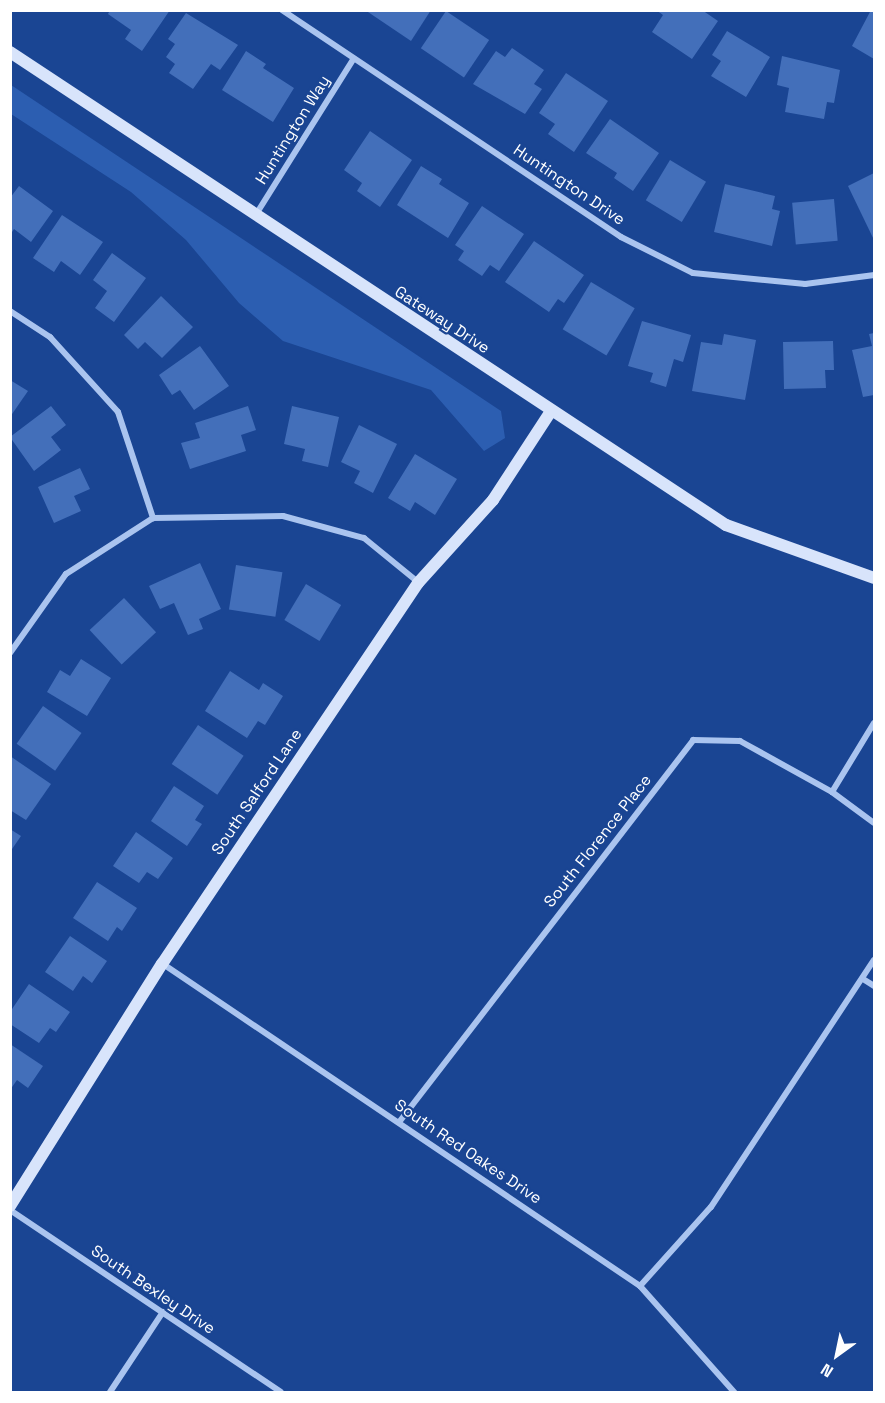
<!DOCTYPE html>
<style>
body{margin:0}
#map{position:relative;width:885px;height:1403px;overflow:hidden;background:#1a4593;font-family:"Space Grotesk",sans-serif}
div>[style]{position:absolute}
.green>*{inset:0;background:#2c5eb1}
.building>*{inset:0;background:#436fba;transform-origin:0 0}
.street>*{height:6px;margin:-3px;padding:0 3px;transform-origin:3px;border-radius:3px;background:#aac4ef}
.secondary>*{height:12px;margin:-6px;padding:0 6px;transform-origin:6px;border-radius:6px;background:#d8e4fb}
span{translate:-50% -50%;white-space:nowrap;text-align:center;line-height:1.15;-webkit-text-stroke:4.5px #1a4593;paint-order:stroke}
.street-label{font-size:16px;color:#fff}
.frame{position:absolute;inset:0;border:12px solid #fff;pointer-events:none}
.north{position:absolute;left:807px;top:1325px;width:60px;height:60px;-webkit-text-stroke:4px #1a4593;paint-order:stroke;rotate:213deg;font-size:16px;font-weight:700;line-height:24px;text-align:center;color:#fff}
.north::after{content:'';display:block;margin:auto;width:21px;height:27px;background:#fff;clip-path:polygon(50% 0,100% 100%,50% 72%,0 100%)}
</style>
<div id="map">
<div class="green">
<div style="clip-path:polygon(11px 85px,501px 411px,505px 438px,484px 451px,431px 390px,283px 341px,239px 303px,186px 240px,131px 192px,11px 114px)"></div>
</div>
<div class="building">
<div style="clip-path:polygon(110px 10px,170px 10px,142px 51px,125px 39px,131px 30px,108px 14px)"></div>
<div style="clip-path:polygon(365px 10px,431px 10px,411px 41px)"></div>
<div style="clip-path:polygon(656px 10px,702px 10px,718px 21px,692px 59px,652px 32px,663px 15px)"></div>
<div style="clip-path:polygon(871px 10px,874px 10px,874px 59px,852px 46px)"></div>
<div style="left:446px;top:11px;width:52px;height:45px;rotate:34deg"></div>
<div style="clip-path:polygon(186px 13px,238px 45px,220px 70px,211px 64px,193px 89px,169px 73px,175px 64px,166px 57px,175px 44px,168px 39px)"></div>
<div style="clip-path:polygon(727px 31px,770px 57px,746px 97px,711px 76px,721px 61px,712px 55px)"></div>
<div style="clip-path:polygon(512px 48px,544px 70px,534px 84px,542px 89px,525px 114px,473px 84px,496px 51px,505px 57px)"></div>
<div style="clip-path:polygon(246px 51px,266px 64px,263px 68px,294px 88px,273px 122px,222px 90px)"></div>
<div style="clip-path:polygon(782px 56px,840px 70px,834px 103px,827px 102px,824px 119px,785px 112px,789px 88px,777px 85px)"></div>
<div style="clip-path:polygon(566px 73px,608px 101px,574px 152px,548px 134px,555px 124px,539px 113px)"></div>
<div style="clip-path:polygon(610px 119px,659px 153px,633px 191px,614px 178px,617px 173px,586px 153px)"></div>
<div style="clip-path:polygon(370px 131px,412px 160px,380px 207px,357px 191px,362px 183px,344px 170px)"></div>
<div style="left:670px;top:160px;width:42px;height:47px;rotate:31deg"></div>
<div style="clip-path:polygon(421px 166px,442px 179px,439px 184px,469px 203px,448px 238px,397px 205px)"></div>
<div style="clip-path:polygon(874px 173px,874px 240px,848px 186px)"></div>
<div style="clip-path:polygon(725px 184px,775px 196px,772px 209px,780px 211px,772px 246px,714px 232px)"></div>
<div style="clip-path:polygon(19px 186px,53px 211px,31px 242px,14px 229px,10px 235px,10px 198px)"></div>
<div style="left:834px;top:199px;width:42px;height:42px;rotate:85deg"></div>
<div style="clip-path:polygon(482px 206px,524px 234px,499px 271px,490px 265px,482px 276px,458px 260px,464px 251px,455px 245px)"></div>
<div style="clip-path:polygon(62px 215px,103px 242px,80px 275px,61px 261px,54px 272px,33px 258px)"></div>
<div style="clip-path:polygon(534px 241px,584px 275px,564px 303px,558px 299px,549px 312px,505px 282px)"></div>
<div style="clip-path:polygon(112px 253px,146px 278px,114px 322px,95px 308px,107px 291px,93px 280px)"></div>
<div style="left:591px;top:282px;width:51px;height:55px;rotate:31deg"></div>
<div style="clip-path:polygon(161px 296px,193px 327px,162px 358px,145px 342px,138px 349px,124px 335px)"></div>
<div style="clip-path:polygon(642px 321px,691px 335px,683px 362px,674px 359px,666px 387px,650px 382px,653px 373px,628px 366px)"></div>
<div style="clip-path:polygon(874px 333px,874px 395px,863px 397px,852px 350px,872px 346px,869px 334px)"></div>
<div style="clip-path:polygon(724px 334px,756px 340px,745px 400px,692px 391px,701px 342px,722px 345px)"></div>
<div style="clip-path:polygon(833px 341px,834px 370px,825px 370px,826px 388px,784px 389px,783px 342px)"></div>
<div style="clip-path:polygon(200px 346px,229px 386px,194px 410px,180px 390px,172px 395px,159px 375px)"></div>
<div style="clip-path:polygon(10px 380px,28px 391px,10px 417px)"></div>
<div style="clip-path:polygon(51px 406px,66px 425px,51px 437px,61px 450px,34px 471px,10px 437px)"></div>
<div style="clip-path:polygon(248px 406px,256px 430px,241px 435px,246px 451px,190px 469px,181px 443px,200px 438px,195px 423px)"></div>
<div style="clip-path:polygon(292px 406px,339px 417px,328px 467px,302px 461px,305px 449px,284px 444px)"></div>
<div style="clip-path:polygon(359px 425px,397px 444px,373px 493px,354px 483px,360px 471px,341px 462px)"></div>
<div style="clip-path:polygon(415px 454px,457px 479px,435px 515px,415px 502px,410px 511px,388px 498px)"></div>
<div style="clip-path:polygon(80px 468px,90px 489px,74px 496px,81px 511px,54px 523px,38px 487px)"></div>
<div style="clip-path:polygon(200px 563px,221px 609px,199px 619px,203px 629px,188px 635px,174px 603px,160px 609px,149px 586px)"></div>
<div style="left:236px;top:565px;width:47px;height:45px;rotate:9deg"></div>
<div style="left:306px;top:584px;width:41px;height:42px;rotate:31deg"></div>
<div style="left:124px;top:598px;width:47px;height:47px;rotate:47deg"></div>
<div style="clip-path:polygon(81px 659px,111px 678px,87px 716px,47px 692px,60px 670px,70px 676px)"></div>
<div style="clip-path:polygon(230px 671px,259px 690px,263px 683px,283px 696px,265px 725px,258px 721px,247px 738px,205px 711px)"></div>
<div style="left:43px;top:706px;width:47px;height:46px;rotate:35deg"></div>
<div style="left:198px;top:725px;width:55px;height:47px;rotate:34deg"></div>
<div style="clip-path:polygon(10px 756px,51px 784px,26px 820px,10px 810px)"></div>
<div style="clip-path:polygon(174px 786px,204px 806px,195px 820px,202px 824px,187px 846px,151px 821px)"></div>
<div style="clip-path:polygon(10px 829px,21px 836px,10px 852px)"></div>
<div style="clip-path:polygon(136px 832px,173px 858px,158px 879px,147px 872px,139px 883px,113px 866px)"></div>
<div style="clip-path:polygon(97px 882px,137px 908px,122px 931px,117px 927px,108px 941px,73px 918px)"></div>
<div style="clip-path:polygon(70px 936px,107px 961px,92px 983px,83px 976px,73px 991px,45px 972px)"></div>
<div style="clip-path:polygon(29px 984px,70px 1012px,56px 1032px,50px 1028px,39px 1043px,10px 1024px,10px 1012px)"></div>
<div style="clip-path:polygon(10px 1044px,43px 1066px,28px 1088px,17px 1080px,10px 1090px)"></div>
</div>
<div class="street">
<div style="left:282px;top:10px;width:408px;rotate:33.8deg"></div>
<div style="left:621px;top:237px;width:80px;rotate:26.6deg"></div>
<div style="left:693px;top:273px;width:113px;rotate:5.6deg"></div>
<div style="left:805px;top:284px;width:70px;rotate:-7.4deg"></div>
<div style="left:255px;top:216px;width:186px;rotate:-57.9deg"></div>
<div style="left:10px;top:311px;width:48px;rotate:33deg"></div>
<div style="left:50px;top:337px;width:101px;rotate:47.8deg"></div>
<div style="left:118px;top:412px;width:112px;rotate:71.7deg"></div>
<div style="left:10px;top:653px;width:97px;rotate:-54.7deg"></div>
<div style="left:66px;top:574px;width:103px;rotate:-32.8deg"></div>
<div style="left:153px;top:518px;width:130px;rotate:-0.9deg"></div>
<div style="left:283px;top:516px;width:84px;rotate:15.2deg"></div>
<div style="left:364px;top:538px;width:70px;rotate:39.2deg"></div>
<div style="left:832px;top:792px;width:81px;rotate:-58.7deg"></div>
<div style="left:163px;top:964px;width:576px;rotate:34.02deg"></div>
<div style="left:640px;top:1286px;width:142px;rotate:48.4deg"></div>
<div style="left:863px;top:979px;width:13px;rotate:32deg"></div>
<div style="left:400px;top:1121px;width:481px;rotate:-52.4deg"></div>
<div style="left:693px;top:740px;width:47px;rotate:1.2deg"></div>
<div style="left:740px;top:741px;width:105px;rotate:29deg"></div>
<div style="left:832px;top:792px;width:52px;rotate:36.4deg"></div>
<div style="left:10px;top:1210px;width:326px;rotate:33.9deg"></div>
<div style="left:640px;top:1286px;width:106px;rotate:-48.1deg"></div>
<div style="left:711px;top:1207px;width:296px;rotate:-56.6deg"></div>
<div style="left:110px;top:1392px;width:96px;rotate:-56.5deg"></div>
</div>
<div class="secondary">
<div style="left:10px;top:52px;width:858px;rotate:33.45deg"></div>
<div style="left:726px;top:525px;width:157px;rotate:19.7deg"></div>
<div style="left:10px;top:1206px;width:286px;rotate:-57.9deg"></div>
<div style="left:162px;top:964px;width:459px;rotate:-56.1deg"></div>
<div style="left:418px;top:583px;width:112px;rotate:-47.9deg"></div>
<div style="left:493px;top:500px;width:106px;rotate:-56.9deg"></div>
</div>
<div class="street-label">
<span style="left:293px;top:130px;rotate:-58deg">Huntington Way</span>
<span style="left:569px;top:185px;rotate:34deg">Huntington Drive</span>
<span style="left:442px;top:320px;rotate:33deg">Gateway Drive</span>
<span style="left:257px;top:792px;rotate:-56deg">South Salford Lane</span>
<span style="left:598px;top:841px;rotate:-52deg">South Florence Place</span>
<span style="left:468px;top:1152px;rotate:34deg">South Red Oakes Drive</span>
<span style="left:153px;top:1290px;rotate:34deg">South Bexley Drive</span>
</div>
<div class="frame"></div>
<div class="north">N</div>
</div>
